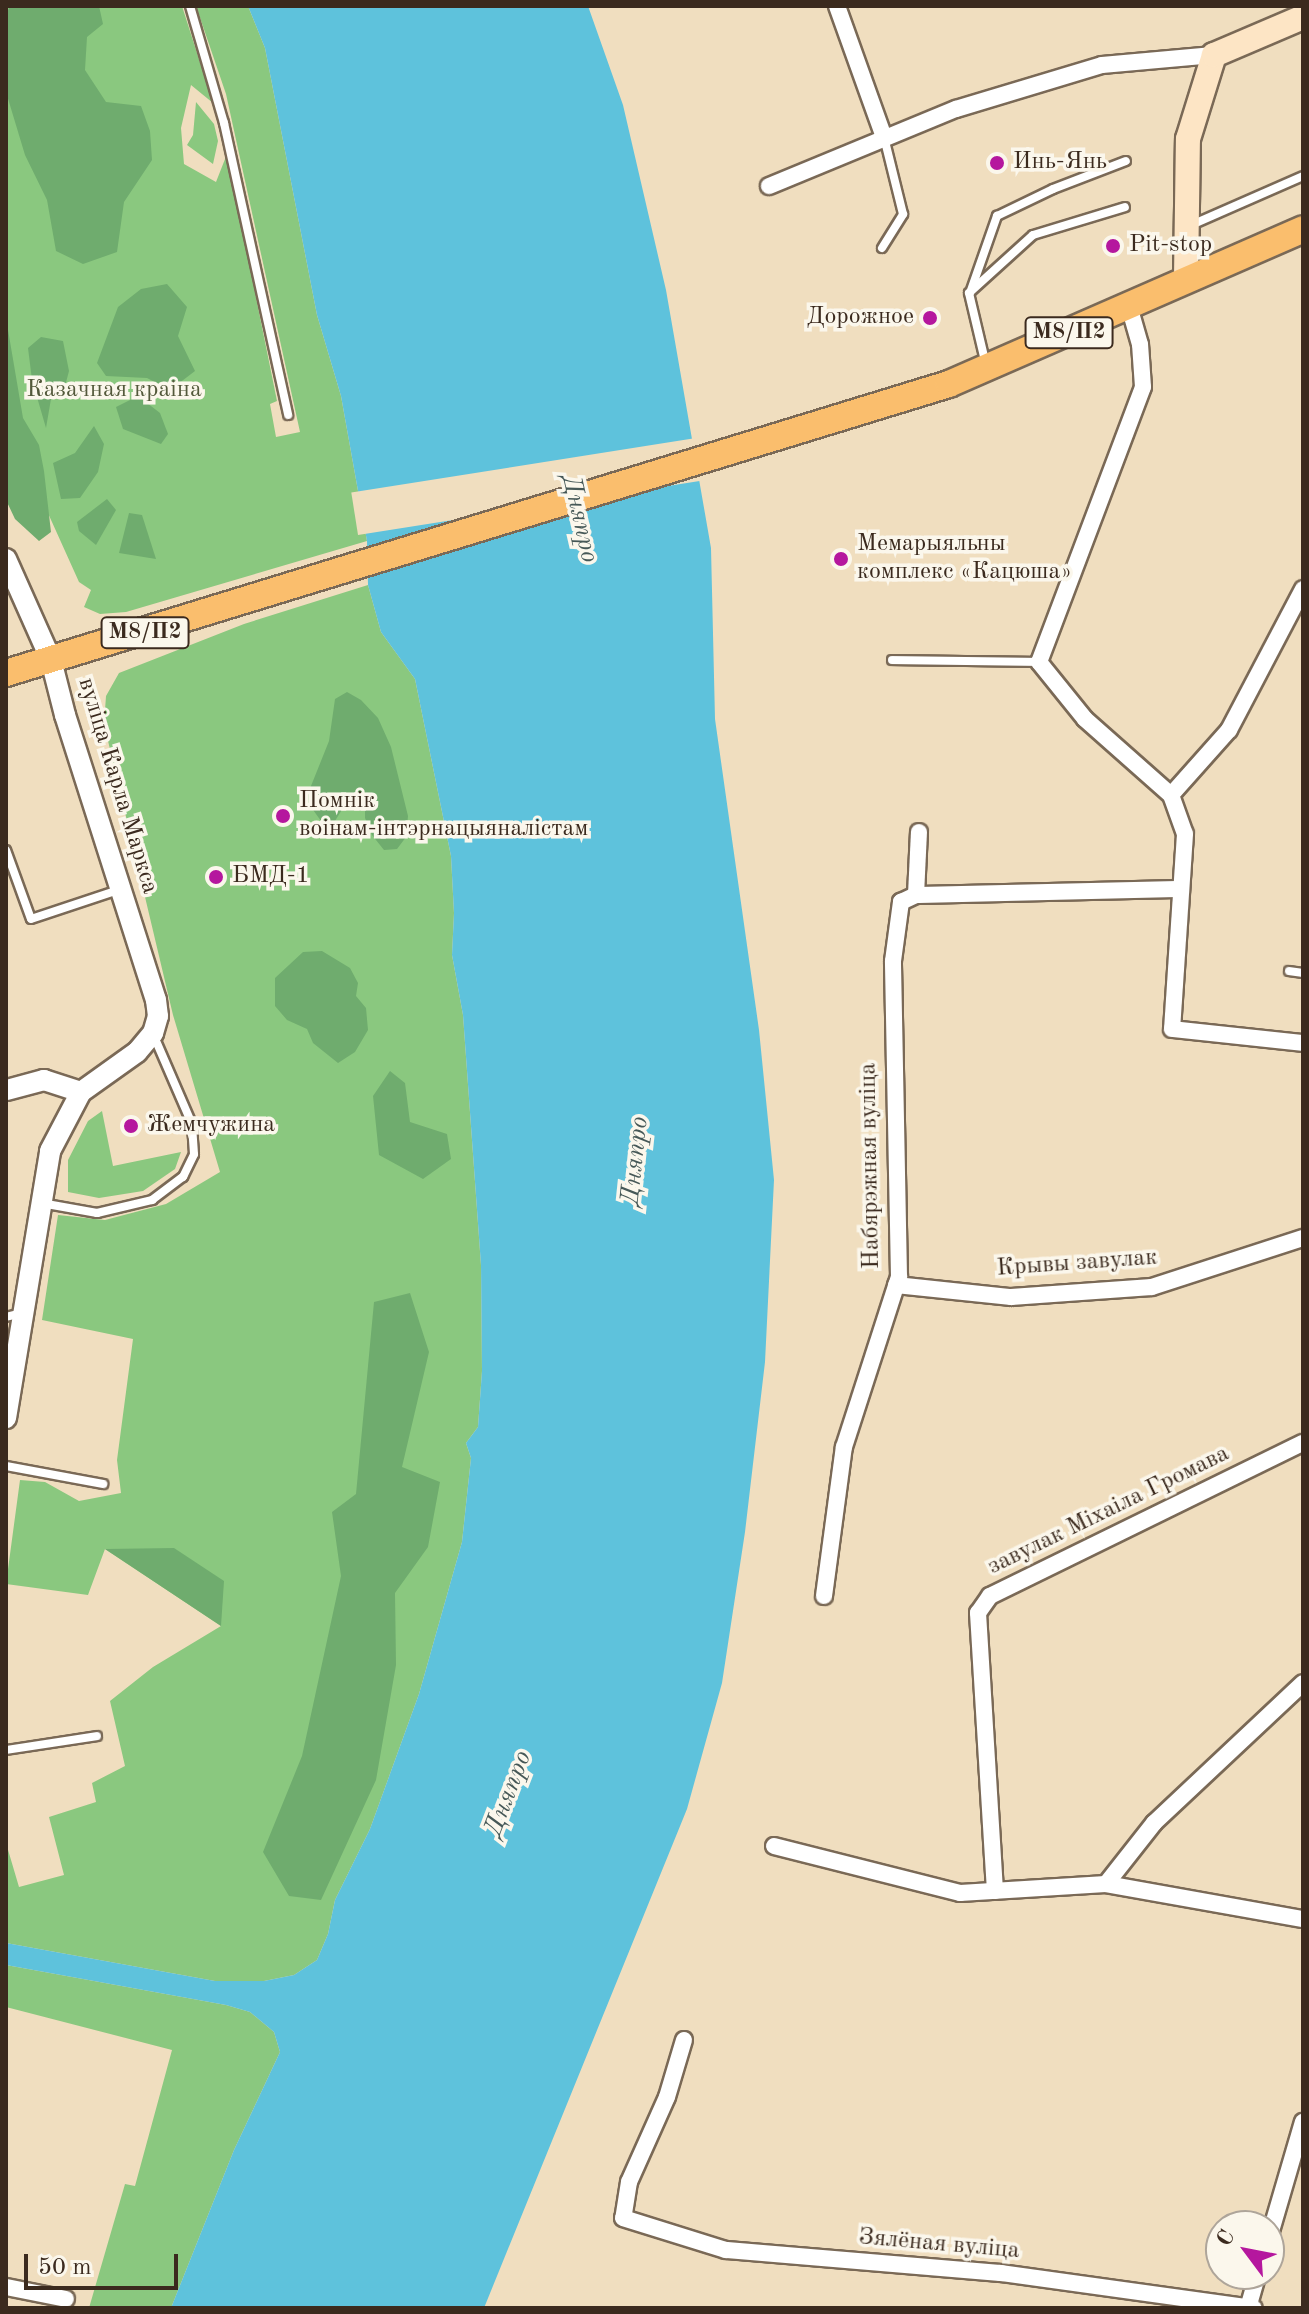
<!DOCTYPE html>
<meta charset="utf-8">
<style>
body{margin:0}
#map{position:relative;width:1309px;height:2314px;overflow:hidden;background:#f0debf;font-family:"Old Standard TT",serif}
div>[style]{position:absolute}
.green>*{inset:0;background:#8ac87f}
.forest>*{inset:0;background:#6fac6e}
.water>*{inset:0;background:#5ec2dc}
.pier>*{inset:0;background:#f0debf;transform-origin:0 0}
.roads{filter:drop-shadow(2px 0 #7a6956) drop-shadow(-2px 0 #7a6956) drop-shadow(0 2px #7a6956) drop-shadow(0 -2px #7a6956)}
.service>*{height:8px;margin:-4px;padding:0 4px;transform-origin:4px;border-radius:4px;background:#fff}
.minor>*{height:16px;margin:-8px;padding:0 8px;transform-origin:8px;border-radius:8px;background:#fff}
.tertiary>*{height:20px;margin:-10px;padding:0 10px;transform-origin:10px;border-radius:10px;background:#fff}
.secondary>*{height:24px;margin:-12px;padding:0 12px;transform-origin:12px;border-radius:12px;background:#fde5c5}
.primary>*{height:26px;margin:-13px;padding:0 13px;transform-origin:13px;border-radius:13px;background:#fabe6d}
.dots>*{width:22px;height:22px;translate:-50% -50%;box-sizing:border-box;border:4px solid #fbf7ec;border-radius:50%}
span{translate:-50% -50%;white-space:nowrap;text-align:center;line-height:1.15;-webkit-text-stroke:7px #fbf7ec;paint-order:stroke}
.shield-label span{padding:2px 6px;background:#fbf7ec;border:2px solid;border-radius:6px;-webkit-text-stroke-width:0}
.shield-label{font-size:22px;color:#3b2a1e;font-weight:700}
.poi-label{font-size:24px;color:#3b2a1e}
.left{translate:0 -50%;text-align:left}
.right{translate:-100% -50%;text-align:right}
.park-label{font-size:24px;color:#53593b}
.street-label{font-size:24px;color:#3b2a1e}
.water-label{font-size:26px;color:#465857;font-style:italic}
.frame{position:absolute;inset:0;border:8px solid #3b2a1e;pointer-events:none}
.north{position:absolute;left:1205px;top:2210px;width:80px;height:80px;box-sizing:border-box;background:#fbf7ec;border:2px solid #aea59a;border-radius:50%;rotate:302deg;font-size:22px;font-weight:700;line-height:32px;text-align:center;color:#3b2a1e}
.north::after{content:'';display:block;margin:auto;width:28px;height:36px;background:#b5179e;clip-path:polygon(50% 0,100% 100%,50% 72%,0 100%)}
.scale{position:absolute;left:24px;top:2254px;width:154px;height:36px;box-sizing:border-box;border:4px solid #3b2a1e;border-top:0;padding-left:10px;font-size:24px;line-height:28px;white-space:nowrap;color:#3b2a1e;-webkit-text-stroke:6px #fbf7ec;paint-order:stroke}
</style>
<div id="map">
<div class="green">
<div style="clip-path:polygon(6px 6px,182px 6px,213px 103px,191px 85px,181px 128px,184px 164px,216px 182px,227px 154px,277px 401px,270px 404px,276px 437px,300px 432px,226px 94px,196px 6px,248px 6px,265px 48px,317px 315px,341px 396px,367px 541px,126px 612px,100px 614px,84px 607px,91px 590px,79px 582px,6px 420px)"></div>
<div style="clip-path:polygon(196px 102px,214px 124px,218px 141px,213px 164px,187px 145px,193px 135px)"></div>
<div style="clip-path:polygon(368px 585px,381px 632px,415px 679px,451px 856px,454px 913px,452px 955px,463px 1015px,481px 1265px,482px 1371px,478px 1427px,466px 1443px,471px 1458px,462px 1542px,419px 1694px,370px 1829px,335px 1900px,328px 1934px,317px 1960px,294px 1975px,264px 1981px,215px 1981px,6px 1943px,6px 1843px,19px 1887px,64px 1875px,49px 1817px,96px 1802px,92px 1783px,125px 1766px,110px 1701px,153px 1667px,221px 1626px,105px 1549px,88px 1595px,6px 1584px,20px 1480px,45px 1482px,79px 1501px,121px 1493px,117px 1460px,133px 1339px,42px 1320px,58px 1215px,105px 1220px,166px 1204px,220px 1172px,173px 1015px,104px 724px,106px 696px,119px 673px,244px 624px)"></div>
<div style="clip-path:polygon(102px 1111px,113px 1166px,181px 1152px,175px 1169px,143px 1191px,99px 1198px,68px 1192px,68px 1160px,88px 1121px)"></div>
<div style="clip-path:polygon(6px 1965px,226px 2005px,250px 2012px,274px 2032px,280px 2052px,234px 2150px,171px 2308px,89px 2308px,125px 2184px,135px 2186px,172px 2050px,6px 2007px)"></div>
</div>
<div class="forest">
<div style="clip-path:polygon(10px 6px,99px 6px,103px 24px,87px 37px,85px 70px,106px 102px,141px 106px,150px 131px,152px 160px,124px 202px,117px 252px,83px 264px,56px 251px,47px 200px,25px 155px,6px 92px,6px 15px)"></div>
<div style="clip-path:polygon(167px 284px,187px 307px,178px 336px,195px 371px,170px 390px,147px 378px,106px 376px,97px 363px,118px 307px,141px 289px)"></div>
<div style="clip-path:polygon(6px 318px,23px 418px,39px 445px,44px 471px,51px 532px,39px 541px,15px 519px,6px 500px)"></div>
<div style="clip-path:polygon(41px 337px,63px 341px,69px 371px,64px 390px,51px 399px,46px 428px,32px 380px,28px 348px)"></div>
<div style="clip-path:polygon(138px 396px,160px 413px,168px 434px,161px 444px,123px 429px,116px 407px)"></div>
<div style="clip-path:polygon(94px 426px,104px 444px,98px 472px,80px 498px,61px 499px,53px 463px,75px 453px)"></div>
<div style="clip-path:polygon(107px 499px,116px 510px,96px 545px,79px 531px,77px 522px)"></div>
<div style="clip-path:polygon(129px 513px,142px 515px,156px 559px,119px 553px)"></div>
<div style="clip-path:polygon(347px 692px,361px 700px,378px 718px,391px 747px,408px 816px,406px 837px,397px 849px,384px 850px,372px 835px,365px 818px,365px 805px,357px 801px,346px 803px,335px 821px,321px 821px,311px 807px,309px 791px,329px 741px,335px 699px)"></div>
<div style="clip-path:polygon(322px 951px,350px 968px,358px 983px,356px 996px,366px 1008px,368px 1030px,355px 1052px,338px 1063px,313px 1043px,307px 1029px,287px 1020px,275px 1006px,275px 978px,303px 952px)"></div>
<div style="clip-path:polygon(390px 1071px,405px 1083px,410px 1122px,447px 1134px,451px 1159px,423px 1179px,379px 1155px,373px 1096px)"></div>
<div style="clip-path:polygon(410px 1293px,429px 1352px,402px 1467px,440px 1482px,428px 1547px,395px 1593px,396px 1665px,376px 1780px,321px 1900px,289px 1896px,263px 1852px,302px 1756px,341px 1576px,332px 1512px,356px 1494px,374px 1302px)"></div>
<div style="clip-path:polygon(174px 1548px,224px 1581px,221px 1626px,105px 1549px)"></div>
</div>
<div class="water">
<div style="clip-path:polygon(248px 6px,588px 6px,623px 105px,666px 290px,711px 548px,715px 719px,759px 1030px,774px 1180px,765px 1362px,745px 1532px,722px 1683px,687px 1809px,484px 2308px,171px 2308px,234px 2150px,280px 2052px,274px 2032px,250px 2012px,226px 2005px,6px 1965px,6px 1943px,215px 1981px,264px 1981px,294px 1975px,317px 1960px,328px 1934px,335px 1900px,370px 1829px,419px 1694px,462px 1542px,471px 1458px,466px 1443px,478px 1427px,482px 1371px,481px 1265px,463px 1015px,452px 955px,454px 913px,451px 856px,415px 679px,381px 632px,368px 585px,367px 541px,341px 396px,317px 315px,265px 48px)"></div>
</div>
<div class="pier">
<div style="left:696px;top:438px;width:43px;height:349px;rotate:81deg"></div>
</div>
<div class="roads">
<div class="service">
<div style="left:190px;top:6px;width:122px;rotate:73.8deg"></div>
<div style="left:224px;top:123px;width:299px;rotate:77.6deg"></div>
<div style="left:1189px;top:226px;width:124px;rotate:-23.7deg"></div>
<div style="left:882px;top:248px;width:40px;rotate:-58deg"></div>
<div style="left:903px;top:214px;width:79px;rotate:-103.9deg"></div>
<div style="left:970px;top:293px;width:82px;rotate:-70.7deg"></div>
<div style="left:997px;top:216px;width:62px;rotate:-25.7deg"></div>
<div style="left:1053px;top:189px;width:78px;rotate:-21deg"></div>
<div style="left:986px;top:365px;width:74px;rotate:-103.3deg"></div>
<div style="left:969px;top:293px;width:86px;rotate:-42.2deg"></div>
<div style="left:1033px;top:235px;width:96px;rotate:-16.9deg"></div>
<div style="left:892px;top:660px;width:147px;rotate:0.8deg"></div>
<div style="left:6px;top:850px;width:73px;rotate:70.1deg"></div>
<div style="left:31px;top:919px;width:92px;rotate:-18.4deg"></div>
<div style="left:1289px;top:971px;width:14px;rotate:8deg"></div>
<div style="left:41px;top:1203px;width:57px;rotate:10.1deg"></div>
<div style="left:97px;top:1213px;width:57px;rotate:-13.3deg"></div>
<div style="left:152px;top:1200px;width:39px;rotate:-37deg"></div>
<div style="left:183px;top:1177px;width:25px;rotate:-64deg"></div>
<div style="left:194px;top:1154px;width:30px;rotate:-94deg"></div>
<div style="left:192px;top:1124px;width:98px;rotate:-113.4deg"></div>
<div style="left:6px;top:1317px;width:16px;rotate:-14deg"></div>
<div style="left:6px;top:1466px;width:99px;rotate:10.5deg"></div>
<div style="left:6px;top:1750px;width:92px;rotate:-8.7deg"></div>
</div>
<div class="minor">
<div style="left:837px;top:6px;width:139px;rotate:70.3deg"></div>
<div style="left:769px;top:186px;width:202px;rotate:-22.4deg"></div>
<div style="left:956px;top:109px;width:152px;rotate:-16.8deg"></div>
<div style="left:1102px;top:65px;width:112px;rotate:-5.1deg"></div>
<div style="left:1129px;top:306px;width:40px;rotate:74deg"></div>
<div style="left:1140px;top:344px;width:43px;rotate:86deg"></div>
<div style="left:1143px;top:387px;width:294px;rotate:110.7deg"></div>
<div style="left:1039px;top:662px;width:73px;rotate:51.1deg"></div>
<div style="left:1085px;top:719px;width:115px;rotate:41.5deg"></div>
<div style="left:1171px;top:795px;width:41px;rotate:70.3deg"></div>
<div style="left:1185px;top:834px;width:195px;rotate:93.8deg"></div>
<div style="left:1172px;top:1029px;width:132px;rotate:6.1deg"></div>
<div style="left:1171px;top:795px;width:87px;rotate:-48.3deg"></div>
<div style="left:1229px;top:730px;width:159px;rotate:-62.3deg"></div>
<div style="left:916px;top:895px;width:63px;rotate:-87.3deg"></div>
<div style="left:896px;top:1285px;width:116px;rotate:6deg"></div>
<div style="left:1011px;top:1297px;width:141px;rotate:-4.1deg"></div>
<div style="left:1152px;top:1287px;width:159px;rotate:-18deg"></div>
<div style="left:824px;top:1596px;width:150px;rotate:-82.4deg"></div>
<div style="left:844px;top:1447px;width:179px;rotate:-72.1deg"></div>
<div style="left:899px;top:1277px;width:316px;rotate:-91.1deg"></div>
<div style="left:893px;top:961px;width:60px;rotate:-82.3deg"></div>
<div style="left:901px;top:902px;width:17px;rotate:-25deg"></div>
<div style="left:916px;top:895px;width:264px;rotate:-1.3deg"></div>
<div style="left:774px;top:1846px;width:192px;rotate:14.2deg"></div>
<div style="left:960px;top:1893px;width:146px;rotate:-3.5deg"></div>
<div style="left:1106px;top:1884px;width:200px;rotate:10.1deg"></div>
<div style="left:1106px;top:1884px;width:78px;rotate:-51.8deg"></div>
<div style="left:1154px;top:1823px;width:204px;rotate:-43.2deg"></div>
<div style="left:995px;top:1891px;width:279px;rotate:-93.5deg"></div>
<div style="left:978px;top:1613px;width:21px;rotate:-55deg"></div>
<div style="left:990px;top:1596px;width:348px;rotate:-26.1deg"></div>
<div style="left:684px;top:2040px;width:59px;rotate:106.6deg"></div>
<div style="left:667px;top:2097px;width:93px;rotate:114.1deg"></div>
<div style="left:629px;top:2182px;width:36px;rotate:99deg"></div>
<div style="left:623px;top:2218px;width:108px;rotate:17.3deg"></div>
<div style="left:726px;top:2250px;width:276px;rotate:4.8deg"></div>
<div style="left:1001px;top:2273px;width:255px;rotate:7.9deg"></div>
<div style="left:1269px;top:2238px;width:121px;rotate:-73.7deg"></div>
<div style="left:6px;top:2287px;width:61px;rotate:11.3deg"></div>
<div style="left:1248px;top:2308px;width:35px;rotate:-74deg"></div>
</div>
<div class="tertiary">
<div style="left:6px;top:559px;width:111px;rotate:66deg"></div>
<div style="left:51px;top:660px;width:57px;rotate:75.7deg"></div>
<div style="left:65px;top:715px;width:299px;rotate:72.3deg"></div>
<div style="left:156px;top:1000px;width:16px;rotate:83deg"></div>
<div style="left:158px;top:1016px;width:18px;rotate:106deg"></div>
<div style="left:153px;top:1033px;width:25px;rotate:130deg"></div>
<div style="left:137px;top:1052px;width:69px;rotate:144.5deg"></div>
<div style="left:81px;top:1092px;width:39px;rotate:-162deg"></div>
<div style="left:44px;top:1080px;width:39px;rotate:165deg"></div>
<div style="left:6px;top:1418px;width:271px;rotate:-80.6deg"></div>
<div style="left:50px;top:1151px;width:67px;rotate:-62.3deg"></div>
</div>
<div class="secondary">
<div style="left:1186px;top:278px;width:139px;rotate:-89.2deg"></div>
<div style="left:1188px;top:139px;width:88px;rotate:-72.8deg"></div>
<div style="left:1214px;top:55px;width:97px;rotate:-23.1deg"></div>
</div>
<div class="primary">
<div style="left:6px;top:673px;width:986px;rotate:-17.04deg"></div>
<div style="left:949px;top:384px;width:386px;rotate:-23.6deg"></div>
</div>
</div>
<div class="dots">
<div style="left:997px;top:163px;background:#b5179e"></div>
<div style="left:1113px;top:246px;background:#b5179e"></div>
<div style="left:930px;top:318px;background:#b5179e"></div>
<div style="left:841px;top:559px;background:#b5179e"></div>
<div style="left:283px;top:816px;background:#b5179e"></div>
<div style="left:216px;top:877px;background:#b5179e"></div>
<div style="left:131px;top:1126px;background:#b5179e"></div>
</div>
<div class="shield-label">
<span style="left:1069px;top:333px">М8/П2</span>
<span style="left:145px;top:633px">М8/П2</span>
</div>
<div class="poi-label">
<span class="left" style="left:1013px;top:163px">Инь-Янь</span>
<span class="left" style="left:1129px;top:246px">Pit-stop</span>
<span class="right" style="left:914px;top:318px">Дорожное</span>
<span class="left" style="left:857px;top:559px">Мемарыяльны<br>комплекс «Кацюша»</span>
<span class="left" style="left:299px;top:816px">Помнік<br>воінам-інтэрнацыяналістам</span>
<span class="left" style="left:232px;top:877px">БМД-1</span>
<span class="left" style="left:147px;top:1126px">Жемчужина</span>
</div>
<div class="park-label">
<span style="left:114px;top:391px">Казачная краіна</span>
</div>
<div class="street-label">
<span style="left:117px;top:786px;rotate:73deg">вуліца Карла Маркса</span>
<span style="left:871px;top:1166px;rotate:-91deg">Набярэжная вуліца</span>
<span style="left:1077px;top:1264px;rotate:-4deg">Крывы завулак</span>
<span style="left:1109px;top:1511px;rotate:-26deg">завулак Міхаіла Громава</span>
<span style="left:939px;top:2245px;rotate:5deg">Зялёная вуліца</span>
</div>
<div class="water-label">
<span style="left:579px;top:519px;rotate:77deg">Дняпро</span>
<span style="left:636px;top:1161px;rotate:-84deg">Дняпро</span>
<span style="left:509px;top:1794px;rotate:-69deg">Дняпро</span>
</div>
<div class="frame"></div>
<div class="north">С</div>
<div class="scale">50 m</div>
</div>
